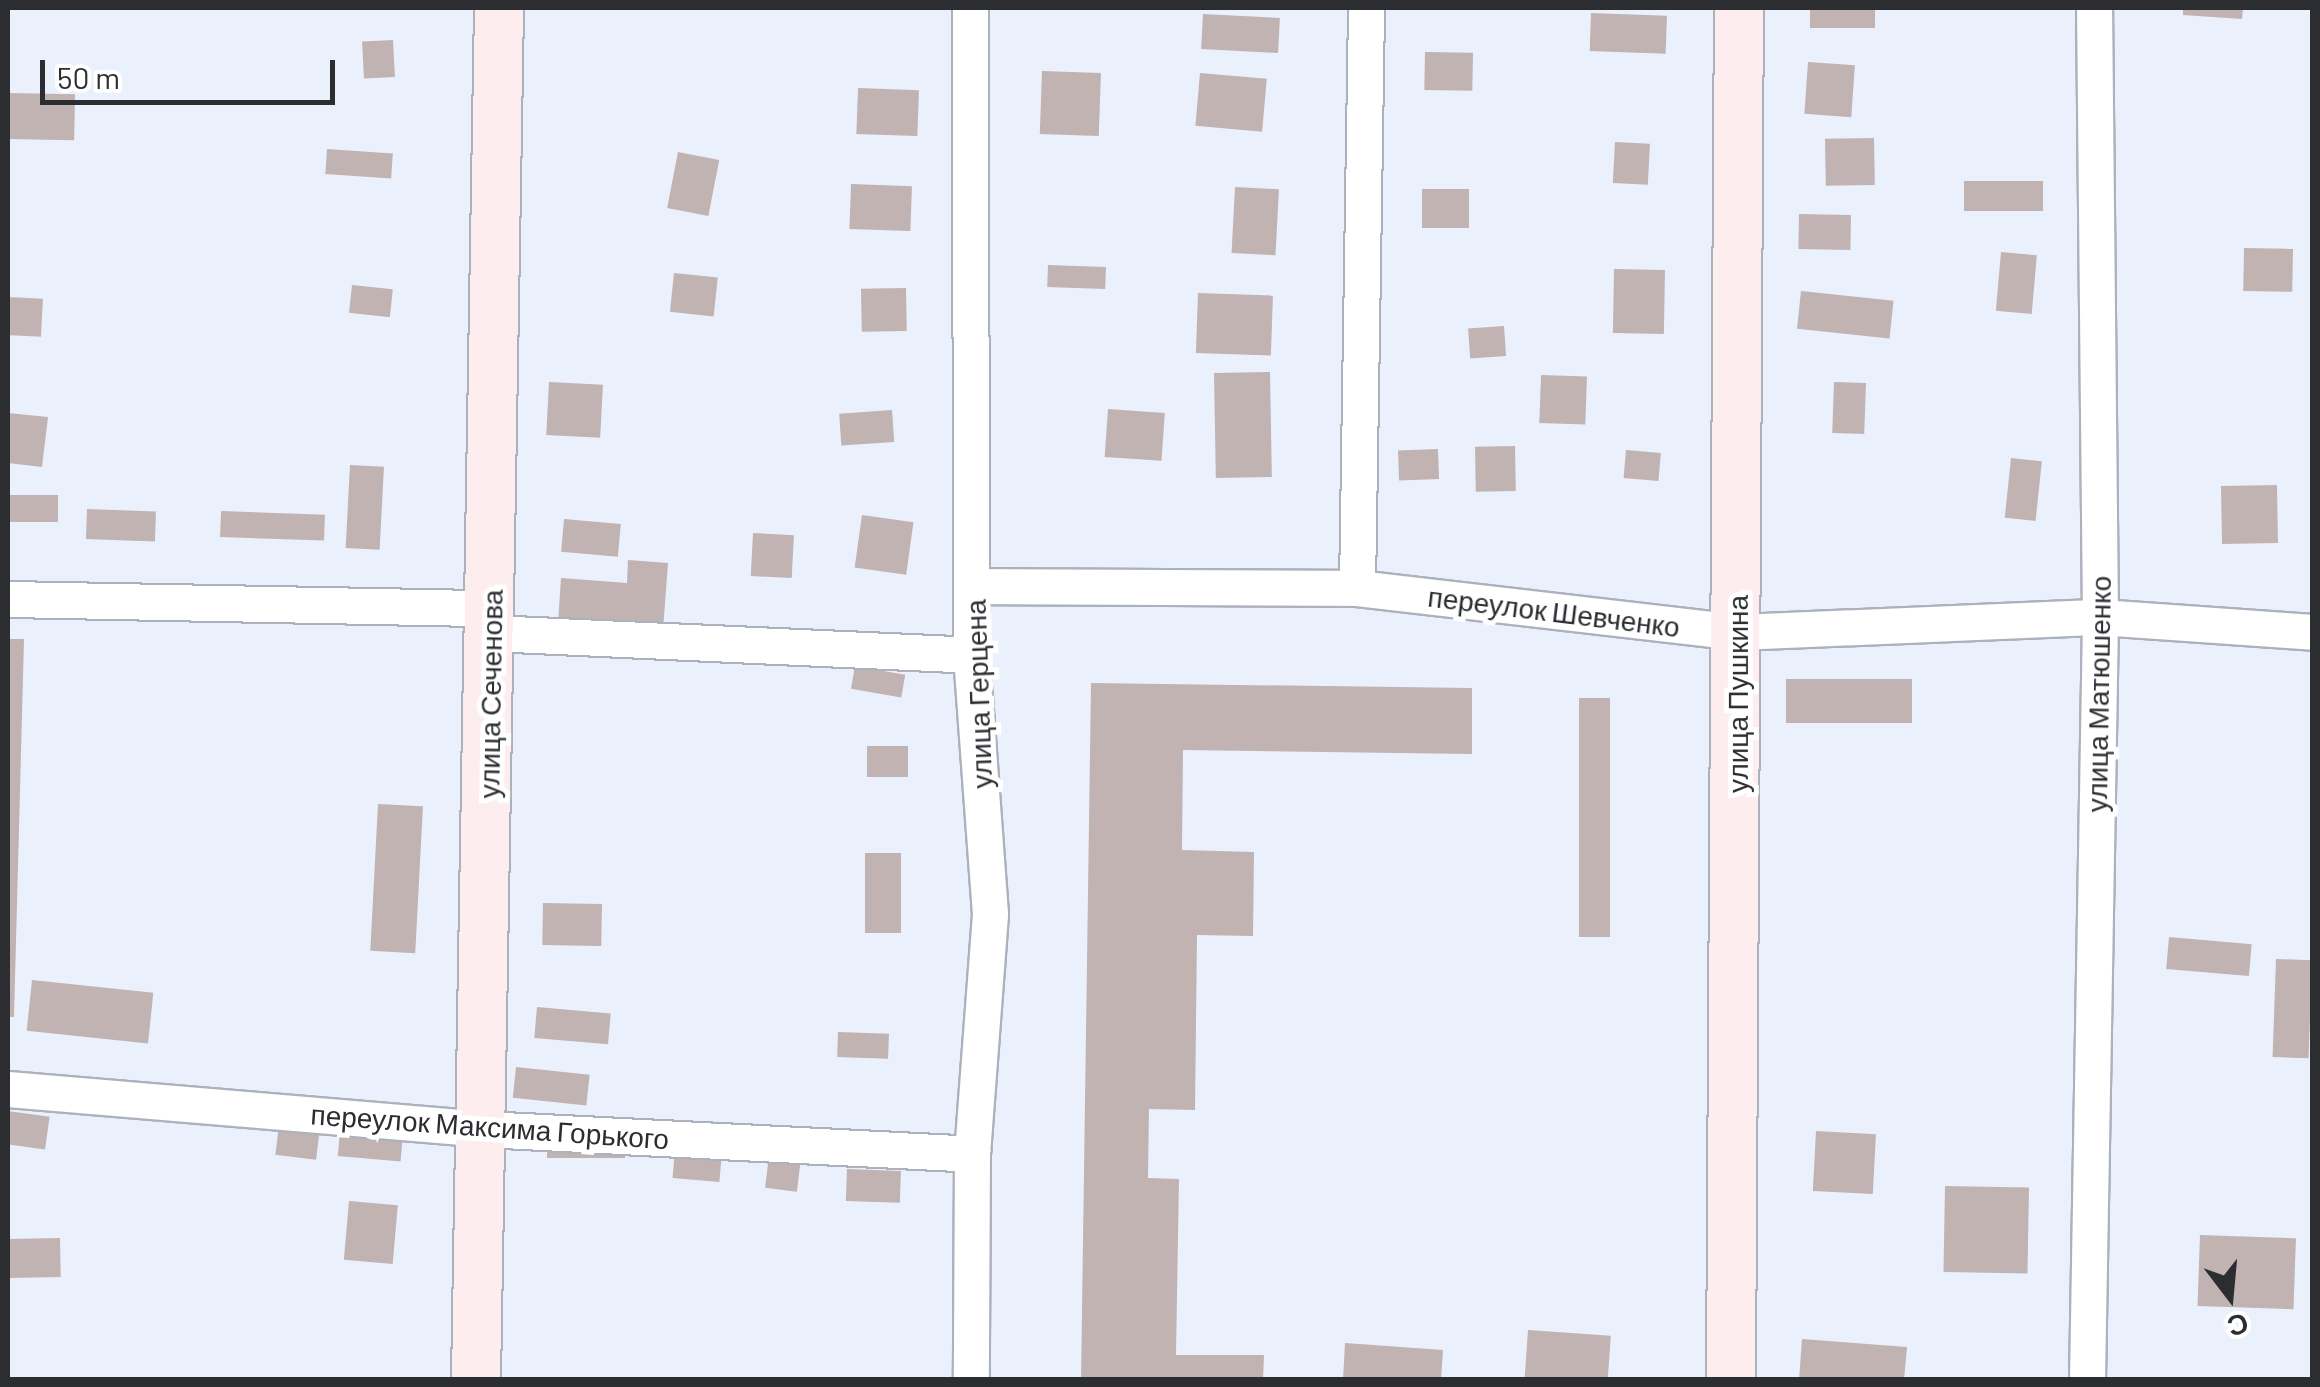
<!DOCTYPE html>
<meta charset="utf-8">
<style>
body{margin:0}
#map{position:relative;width:2320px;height:1387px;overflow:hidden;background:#ebf1fc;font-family:Barlow,sans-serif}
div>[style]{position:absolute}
.building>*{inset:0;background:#c0b3b1;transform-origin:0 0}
.roads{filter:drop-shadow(2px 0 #acb2bc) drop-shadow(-2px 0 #acb2bc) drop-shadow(0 2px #acb2bc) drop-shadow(0 -2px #acb2bc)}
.street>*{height:35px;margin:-17.5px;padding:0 17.5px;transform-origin:17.5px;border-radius:17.5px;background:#fff}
.secondary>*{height:48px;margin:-24px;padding:0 24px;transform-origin:24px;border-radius:24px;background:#feedef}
span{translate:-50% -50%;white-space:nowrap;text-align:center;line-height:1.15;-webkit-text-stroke:10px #fff;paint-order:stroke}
.street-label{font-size:28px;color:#2b2d31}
.frame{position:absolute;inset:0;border:10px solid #2b2d31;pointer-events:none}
.north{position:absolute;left:2180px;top:1247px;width:100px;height:100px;-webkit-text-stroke:8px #fff;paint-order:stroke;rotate:164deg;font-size:28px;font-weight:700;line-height:40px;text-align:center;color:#2b2d31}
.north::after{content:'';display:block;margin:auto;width:35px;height:45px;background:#2b2d31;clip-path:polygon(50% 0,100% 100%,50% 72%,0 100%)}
.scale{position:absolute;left:40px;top:60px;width:295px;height:45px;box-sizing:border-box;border:5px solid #2b2d31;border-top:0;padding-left:12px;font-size:30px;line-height:35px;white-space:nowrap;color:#2b2d31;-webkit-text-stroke:8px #fff;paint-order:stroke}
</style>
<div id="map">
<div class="building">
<div style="left:1810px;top:8px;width:65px;height:20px"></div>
<div style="clip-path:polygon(2183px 8px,2243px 8px,2242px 19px,2183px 15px)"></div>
<div style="left:1591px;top:13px;width:76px;height:38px;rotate:2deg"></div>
<div style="left:1203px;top:14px;width:77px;height:35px;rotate:3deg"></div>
<div style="left:393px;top:40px;width:37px;height:31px;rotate:87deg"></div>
<div style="left:1425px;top:52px;width:48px;height:38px;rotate:1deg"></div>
<div style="left:1808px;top:62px;width:47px;height:52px;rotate:4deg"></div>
<div style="left:1042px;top:71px;width:59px;height:63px;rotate:2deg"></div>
<div style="left:1200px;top:73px;width:67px;height:53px;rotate:5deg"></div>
<div style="left:858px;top:88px;width:61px;height:46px;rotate:2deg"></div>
<div style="left:8px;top:93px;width:67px;height:46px;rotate:1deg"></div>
<div style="left:1874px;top:138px;width:47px;height:49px;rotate:89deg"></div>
<div style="left:1615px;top:142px;width:35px;height:41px;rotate:3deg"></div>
<div style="left:327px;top:149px;width:66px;height:25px;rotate:4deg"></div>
<div style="left:678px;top:152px;width:42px;height:57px;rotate:11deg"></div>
<div style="left:2043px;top:181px;width:30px;height:79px;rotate:90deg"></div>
<div style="left:851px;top:184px;width:61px;height:45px;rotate:2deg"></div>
<div style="left:1235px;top:187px;width:44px;height:66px;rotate:3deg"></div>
<div style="left:1422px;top:189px;width:47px;height:39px"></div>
<div style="left:1799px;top:214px;width:52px;height:35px;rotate:1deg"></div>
<div style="left:2244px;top:248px;width:49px;height:43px;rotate:1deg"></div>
<div style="left:2001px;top:252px;width:36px;height:59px;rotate:5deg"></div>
<div style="left:1048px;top:265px;width:58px;height:22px;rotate:2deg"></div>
<div style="left:1614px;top:269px;width:51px;height:64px;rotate:1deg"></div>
<div style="left:674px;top:273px;width:44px;height:39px;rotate:6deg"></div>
<div style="left:352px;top:285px;width:41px;height:28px;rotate:6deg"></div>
<div style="left:906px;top:288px;width:43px;height:45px;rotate:89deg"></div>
<div style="left:1801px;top:291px;width:93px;height:38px;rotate:6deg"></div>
<div style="left:1198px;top:293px;width:75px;height:60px;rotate:2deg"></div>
<div style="left:8px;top:297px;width:35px;height:38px;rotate:3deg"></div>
<div style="left:1504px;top:326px;width:30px;height:36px;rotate:86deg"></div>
<div style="left:1270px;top:372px;width:105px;height:56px;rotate:89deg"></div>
<div style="left:1541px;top:375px;width:46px;height:48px;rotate:2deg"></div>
<div style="left:549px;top:382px;width:54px;height:53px;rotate:3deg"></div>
<div style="left:1834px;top:382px;width:32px;height:51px;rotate:2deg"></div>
<div style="left:1108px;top:409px;width:57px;height:48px;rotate:4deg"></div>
<div style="left:892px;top:410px;width:32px;height:53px;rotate:86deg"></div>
<div style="clip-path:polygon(8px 413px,48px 417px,42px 467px,8px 463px)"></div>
<div style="left:1515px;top:446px;width:45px;height:40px;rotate:89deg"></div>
<div style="left:1438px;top:449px;width:30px;height:40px;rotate:88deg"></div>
<div style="left:1626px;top:450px;width:35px;height:28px;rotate:5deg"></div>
<div style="left:2011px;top:458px;width:31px;height:60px;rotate:6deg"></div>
<div style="left:350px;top:465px;width:34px;height:83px;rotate:3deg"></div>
<div style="left:2277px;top:485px;width:58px;height:56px;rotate:89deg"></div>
<div style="left:58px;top:495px;width:27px;height:50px;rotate:90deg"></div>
<div style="left:87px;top:509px;width:69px;height:30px;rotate:2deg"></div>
<div style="left:221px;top:511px;width:104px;height:26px;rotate:2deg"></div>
<div style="left:862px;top:515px;width:52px;height:53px;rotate:8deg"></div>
<div style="left:564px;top:519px;width:57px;height:33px;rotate:5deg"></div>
<div style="left:753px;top:533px;width:41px;height:43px;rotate:3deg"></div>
<div style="clip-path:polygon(628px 560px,668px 563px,663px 630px,558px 623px,561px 578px,627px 583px)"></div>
<div style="clip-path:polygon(8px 639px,24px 639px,14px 1017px,8px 1017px)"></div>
<div style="left:855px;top:666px;width:51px;height:23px;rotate:10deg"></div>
<div style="left:1912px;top:679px;width:44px;height:126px;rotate:90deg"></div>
<div style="clip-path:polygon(1091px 683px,1472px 688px,1472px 754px,1183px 750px,1182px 850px,1254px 852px,1253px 936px,1197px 935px,1195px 1110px,1149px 1109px,1148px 1178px,1179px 1179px,1176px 1355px,1264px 1355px,1263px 1380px,1081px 1380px)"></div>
<div style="left:1579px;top:698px;width:31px;height:239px"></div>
<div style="left:908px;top:746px;width:31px;height:41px;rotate:90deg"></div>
<div style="left:378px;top:804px;width:45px;height:147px;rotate:3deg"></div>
<div style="left:865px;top:853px;width:36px;height:80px"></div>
<div style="left:543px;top:903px;width:59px;height:42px;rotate:1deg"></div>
<div style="left:2169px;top:937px;width:83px;height:32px;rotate:5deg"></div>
<div style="left:2276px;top:959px;width:36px;height:98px;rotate:2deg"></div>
<div style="left:32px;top:980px;width:122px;height:51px;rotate:6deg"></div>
<div style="left:537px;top:1007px;width:74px;height:31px;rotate:5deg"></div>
<div style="left:838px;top:1032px;width:51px;height:25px;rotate:2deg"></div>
<div style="left:516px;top:1067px;width:74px;height:31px;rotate:6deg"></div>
<div style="left:8px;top:1111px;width:42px;height:33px;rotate:8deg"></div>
<div style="left:547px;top:1123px;width:78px;height:35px"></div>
<div style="left:279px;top:1125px;width:41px;height:30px;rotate:7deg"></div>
<div style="left:340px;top:1131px;width:63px;height:25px;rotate:5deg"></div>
<div style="left:1816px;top:1131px;width:60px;height:60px;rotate:3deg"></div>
<div style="left:675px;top:1150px;width:47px;height:28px;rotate:5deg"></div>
<div style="left:769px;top:1156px;width:32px;height:32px;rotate:7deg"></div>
<div style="left:847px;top:1169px;width:54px;height:32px;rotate:2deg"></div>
<div style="left:1945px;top:1186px;width:84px;height:86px;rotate:1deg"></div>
<div style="left:349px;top:1201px;width:49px;height:59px;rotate:5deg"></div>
<div style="left:2200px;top:1235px;width:96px;height:71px;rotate:2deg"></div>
<div style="left:60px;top:1238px;width:39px;height:52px;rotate:89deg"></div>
<div style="left:1528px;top:1330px;width:83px;height:50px;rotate:4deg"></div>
<div style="clip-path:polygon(1802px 1339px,1907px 1347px,1904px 1380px,1799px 1380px)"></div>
<div style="clip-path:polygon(1345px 1343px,1443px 1350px,1441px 1380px,1343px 1380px)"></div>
</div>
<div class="roads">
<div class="street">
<div style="left:970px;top:8px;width:647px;rotate:89.91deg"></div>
<div style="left:971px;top:655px;width:260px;rotate:85.8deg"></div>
<div style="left:990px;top:914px;width:241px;rotate:94.3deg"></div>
<div style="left:972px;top:1154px;width:226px;rotate:90.3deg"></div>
<div style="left:974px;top:586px;width:383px;rotate:0.3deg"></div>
<div style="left:1357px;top:588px;width:384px;rotate:6.6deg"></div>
<div style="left:1738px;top:632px;width:362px;rotate:-2.4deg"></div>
<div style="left:2100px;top:617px;width:213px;rotate:4deg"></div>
<div style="left:1357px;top:588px;width:580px;rotate:-89.11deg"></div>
<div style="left:8px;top:599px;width:484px;rotate:1.1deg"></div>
<div style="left:491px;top:633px;width:481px;rotate:2.6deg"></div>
<div style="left:8px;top:1089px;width:477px;rotate:4.8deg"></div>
<div style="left:483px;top:1129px;width:490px;rotate:2.9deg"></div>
<div style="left:2087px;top:1380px;width:763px;rotate:-89.02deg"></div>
<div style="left:2100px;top:617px;width:609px;rotate:-90.56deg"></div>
</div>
<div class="secondary">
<div style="left:476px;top:1380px;width:1372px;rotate:-89.04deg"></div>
<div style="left:1731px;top:1380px;width:1372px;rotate:-89.67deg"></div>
</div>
</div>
<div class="street-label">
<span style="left:1554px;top:611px;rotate:7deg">переулок Шевченко</span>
<span style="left:490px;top:694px;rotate:-89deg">улица Сеченова</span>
<span style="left:978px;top:694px;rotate:-92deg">улица Герцена</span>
<span style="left:1737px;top:694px;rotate:-90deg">улица Пушкина</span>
<span style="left:2098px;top:694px;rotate:-89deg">улица Матюшенко</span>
<span style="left:490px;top:1126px;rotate:4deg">переулок Максима Горького</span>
</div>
<div class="frame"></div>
<div class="north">С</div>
<div class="scale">50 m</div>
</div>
